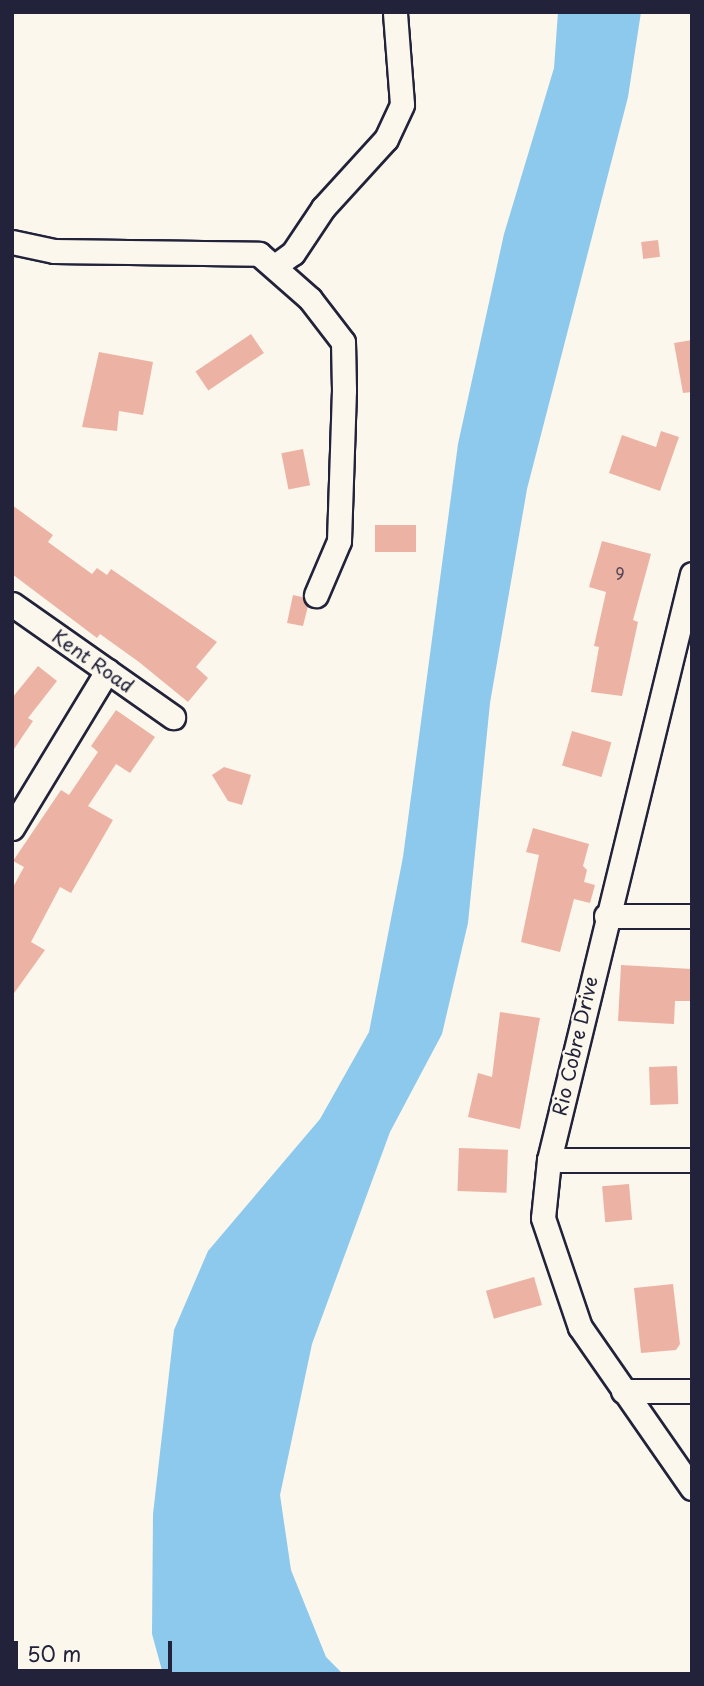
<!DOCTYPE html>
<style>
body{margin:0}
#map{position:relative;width:704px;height:1686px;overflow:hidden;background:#fbf7ec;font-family:"Playpen Sans",sans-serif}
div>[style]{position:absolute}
.water>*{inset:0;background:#8dc8ed}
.building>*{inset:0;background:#ecb3a5;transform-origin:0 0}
.roads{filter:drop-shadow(2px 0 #22223b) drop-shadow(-2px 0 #22223b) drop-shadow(0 2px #22223b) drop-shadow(0 -2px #22223b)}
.minor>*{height:23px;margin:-11.5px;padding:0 11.5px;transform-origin:11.5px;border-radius:11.5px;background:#fbf7ec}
span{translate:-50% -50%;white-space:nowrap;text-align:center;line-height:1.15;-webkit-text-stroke:5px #fbf7ec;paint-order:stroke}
.number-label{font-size:16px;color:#544656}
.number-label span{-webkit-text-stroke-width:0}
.street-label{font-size:19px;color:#22223b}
.frame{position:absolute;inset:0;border:14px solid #22223b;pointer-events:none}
.scale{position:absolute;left:14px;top:1641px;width:158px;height:32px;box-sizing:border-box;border:4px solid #22223b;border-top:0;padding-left:9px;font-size:21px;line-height:24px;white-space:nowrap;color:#22223b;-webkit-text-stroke:5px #fbf7ec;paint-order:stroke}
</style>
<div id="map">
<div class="water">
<div style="clip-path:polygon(558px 12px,641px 12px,628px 97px,527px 489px,490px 703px,468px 923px,442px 1034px,390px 1132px,312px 1344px,280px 1495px,291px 1570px,326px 1657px,343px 1674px,163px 1674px,152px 1634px,153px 1514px,174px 1330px,208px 1251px,320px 1119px,369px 1032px,403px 857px,458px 444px,504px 234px,554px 68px)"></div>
</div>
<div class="building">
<div style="left:658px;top:240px;width:17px;height:17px;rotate:83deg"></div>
<div style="left:251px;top:334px;width:23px;height:67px;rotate:56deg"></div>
<div style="clip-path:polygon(692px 340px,692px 392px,683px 393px,674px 343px)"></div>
<div style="clip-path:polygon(99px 352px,153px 362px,143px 415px,119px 411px,117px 431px,82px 427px)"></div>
<div style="clip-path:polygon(661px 431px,679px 437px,660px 491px,609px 473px,622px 435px,656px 447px)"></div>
<div style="left:303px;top:449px;width:37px;height:22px;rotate:79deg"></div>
<div style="clip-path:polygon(12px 505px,53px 535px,48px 542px,92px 574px,97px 568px,107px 575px,111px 569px,217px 642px,196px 667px,208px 678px,188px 702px,139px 662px,100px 634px,97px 638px,12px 574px)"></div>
<div style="left:375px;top:525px;width:41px;height:27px"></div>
<div style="clip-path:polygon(602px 541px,651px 554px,633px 620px,638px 622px,622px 696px,591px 692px,599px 647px,594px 646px,606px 592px,589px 587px)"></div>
<div style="clip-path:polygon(293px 595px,302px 597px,308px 606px,303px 626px,287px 623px)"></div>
<div style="clip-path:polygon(38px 666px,57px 681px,28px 718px,33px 721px,12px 752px,12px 698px)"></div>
<div style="clip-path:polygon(116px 710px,155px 737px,130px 773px,116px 764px,88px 806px,113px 820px,71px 893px,60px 887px,31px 942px,45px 950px,12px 996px,12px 889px,24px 867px,13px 861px,61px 790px,69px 795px,98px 752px,91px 746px)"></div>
<div style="left:572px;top:731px;width:41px;height:36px;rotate:16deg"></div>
<div style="clip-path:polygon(224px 767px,251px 775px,242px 805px,228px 801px,212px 775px)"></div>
<div style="clip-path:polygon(533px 828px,589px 844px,583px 866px,587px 870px,584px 882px,595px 885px,590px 903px,574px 899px,560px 952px,521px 942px,539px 855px,526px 852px)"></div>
<div style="clip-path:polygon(621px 965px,692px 969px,692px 1001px,675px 1001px,674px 1024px,618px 1021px)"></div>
<div style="clip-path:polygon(500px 1012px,540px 1018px,520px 1129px,468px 1117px,478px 1073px,492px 1077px)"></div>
<div style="left:677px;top:1066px;width:38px;height:28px;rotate:88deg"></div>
<div style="left:459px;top:1148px;width:49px;height:43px;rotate:2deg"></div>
<div style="left:629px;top:1184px;width:36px;height:27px;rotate:85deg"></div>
<div style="left:534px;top:1277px;width:29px;height:50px;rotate:74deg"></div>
<div style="clip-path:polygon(673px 1284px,680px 1344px,676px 1350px,641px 1353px,634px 1288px)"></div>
</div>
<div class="roads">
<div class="minor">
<div style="left:12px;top:242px;width:43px;rotate:12.1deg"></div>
<div style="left:54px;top:251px;width:205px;rotate:0.8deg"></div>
<div style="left:259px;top:254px;width:68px;rotate:41.4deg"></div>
<div style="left:310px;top:299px;width:54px;rotate:52.5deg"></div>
<div style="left:343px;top:342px;width:48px;rotate:88.8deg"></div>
<div style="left:344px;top:390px;width:151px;rotate:91.9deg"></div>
<div style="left:339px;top:541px;width:59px;rotate:113.1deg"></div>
<div style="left:275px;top:266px;width:22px;rotate:-36deg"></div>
<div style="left:293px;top:253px;width:54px;rotate:-56.3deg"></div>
<div style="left:323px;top:208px;width:93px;rotate:-47.6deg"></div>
<div style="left:386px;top:139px;width:38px;rotate:-65deg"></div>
<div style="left:402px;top:104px;width:92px;rotate:-94.4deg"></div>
<div style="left:692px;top:574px;width:603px;rotate:103.71deg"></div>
<div style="left:549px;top:1160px;width:58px;rotate:95.9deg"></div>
<div style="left:543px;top:1218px;width:115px;rotate:71.3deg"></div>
<div style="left:580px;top:1327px;width:196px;rotate:55.2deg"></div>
<div style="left:12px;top:604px;width:197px;rotate:35.1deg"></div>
<div style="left:12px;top:828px;width:184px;rotate:-58.8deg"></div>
<div style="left:606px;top:916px;width:86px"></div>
<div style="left:549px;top:1160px;width:143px"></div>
<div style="left:623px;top:1391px;width:69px"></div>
</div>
</div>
<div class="number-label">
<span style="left:620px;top:573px">9</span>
</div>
<div class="street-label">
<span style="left:93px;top:661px;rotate:35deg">Kent Road</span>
<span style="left:575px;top:1046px;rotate:-77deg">Rio Cobre Drive</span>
</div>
<div class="frame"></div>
<div class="scale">50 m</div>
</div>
